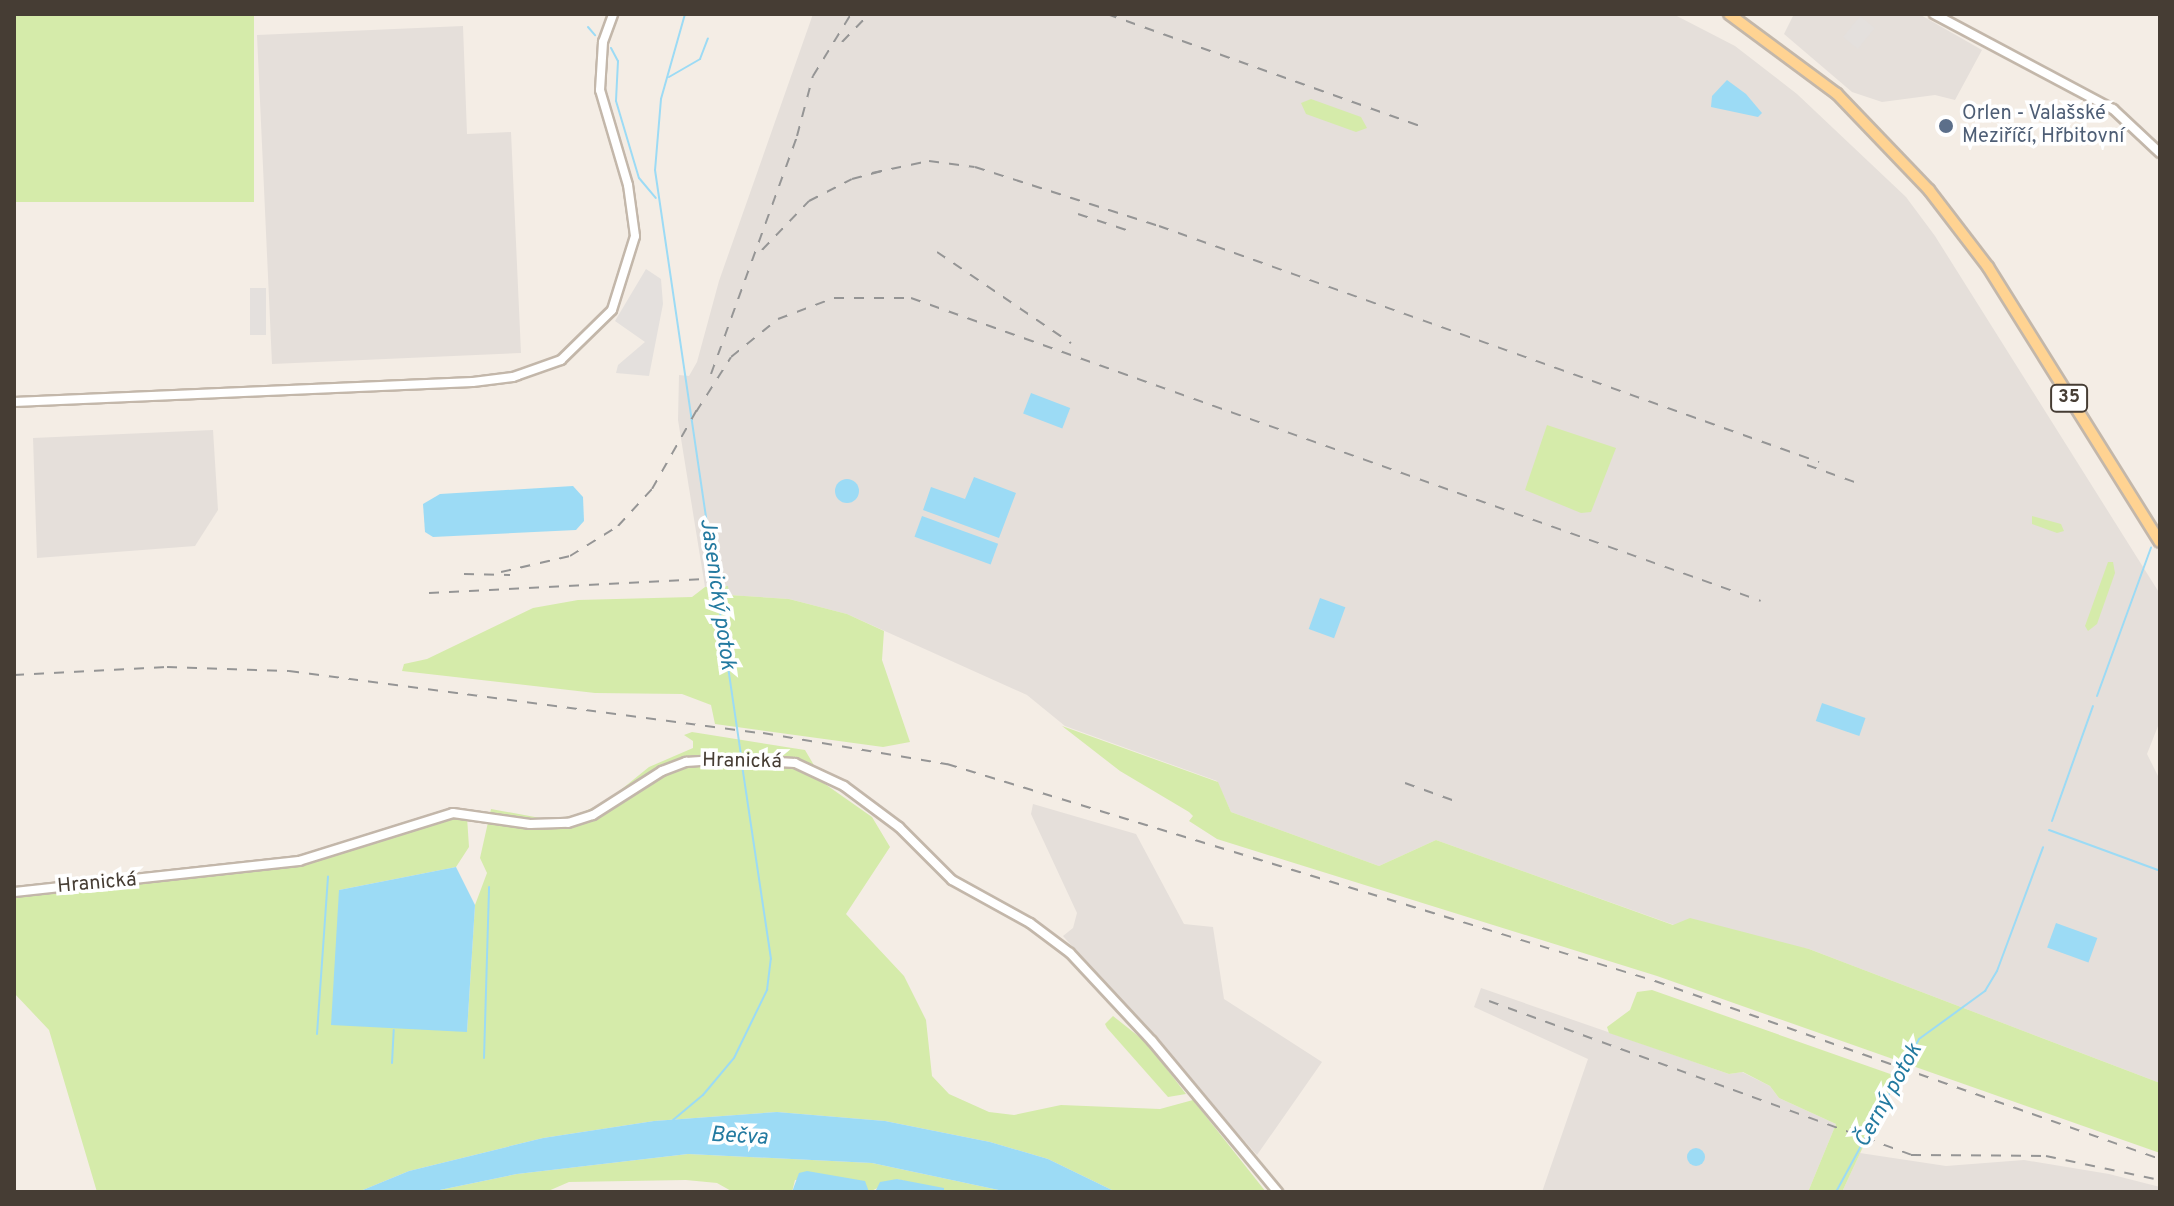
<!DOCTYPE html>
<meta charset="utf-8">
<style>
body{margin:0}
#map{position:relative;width:2174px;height:1206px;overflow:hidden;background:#f4ede5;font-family:Overpass,sans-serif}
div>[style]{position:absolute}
.industrial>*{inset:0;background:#e5dfda}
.green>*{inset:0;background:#d5ebaa;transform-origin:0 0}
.parking>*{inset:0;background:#e4e0dd;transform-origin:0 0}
.water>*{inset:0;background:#9cdbf5;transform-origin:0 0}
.round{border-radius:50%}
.stream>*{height:2px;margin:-1px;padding:0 1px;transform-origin:1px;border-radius:1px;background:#9cdbf5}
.roads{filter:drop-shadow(2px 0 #c3b7aa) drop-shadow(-2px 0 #c3b7aa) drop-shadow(0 2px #c3b7aa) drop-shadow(0 -2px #c3b7aa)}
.tertiary>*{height:8px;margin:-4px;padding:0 4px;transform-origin:4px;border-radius:4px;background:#fff}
.primary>*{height:10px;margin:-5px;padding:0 5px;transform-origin:5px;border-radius:5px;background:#ffd392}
.rail>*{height:2px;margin-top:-1px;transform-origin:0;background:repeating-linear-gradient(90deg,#959595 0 10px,transparent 0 20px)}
.dots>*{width:22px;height:22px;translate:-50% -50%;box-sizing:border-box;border:4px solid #fff;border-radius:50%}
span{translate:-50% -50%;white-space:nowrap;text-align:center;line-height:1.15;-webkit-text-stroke:7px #fff;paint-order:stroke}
.shield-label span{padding:2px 6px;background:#fff;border:2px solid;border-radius:6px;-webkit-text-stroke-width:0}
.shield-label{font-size:18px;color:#463d34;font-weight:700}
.service-label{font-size:20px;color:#4e5e75}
.left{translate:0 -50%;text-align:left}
.street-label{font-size:20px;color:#463d34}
.water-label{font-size:22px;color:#237aa0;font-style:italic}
.frame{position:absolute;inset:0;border:16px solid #463d34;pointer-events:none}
</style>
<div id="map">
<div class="industrial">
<div style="clip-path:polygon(813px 14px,1673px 14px,1735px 46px,1797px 94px,1906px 197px,1935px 236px,2160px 594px,2160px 721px,2147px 754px,2160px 780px,2160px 1083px,1809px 949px,1674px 925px,1436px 840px,1379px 866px,1231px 812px,1217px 781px,1065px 726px,1027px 695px,847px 614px,789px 599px,728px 595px,727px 586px,705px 587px,678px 420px,679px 375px,689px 376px,697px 362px,719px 281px)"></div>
<div style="clip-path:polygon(1794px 14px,1919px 14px,1982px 50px,1955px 100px,1935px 95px,1882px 102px,1852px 92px,1784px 34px)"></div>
<div style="clip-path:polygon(463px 26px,467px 134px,511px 132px,521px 353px,272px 364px,257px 35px)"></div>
<div style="clip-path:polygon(213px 430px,218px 510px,195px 546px,37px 558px,33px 438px)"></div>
<div style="clip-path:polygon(1033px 804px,1136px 834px,1184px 924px,1213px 927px,1224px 999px,1322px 1062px,1257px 1155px,1063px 936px,1073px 928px,1077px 913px,1031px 814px)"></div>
<div style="clip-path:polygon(1481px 988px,1729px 1074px,1742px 1072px,1770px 1086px,1779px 1098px,1836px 1124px,1808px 1192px,1542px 1192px,1588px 1059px,1474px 1007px)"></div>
<div style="clip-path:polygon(1860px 1153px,1946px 1166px,2024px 1160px,2109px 1174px,2160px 1187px,2160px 1192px,1842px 1192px)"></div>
</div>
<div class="green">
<div style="left:14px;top:14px;width:240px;height:188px"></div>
<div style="clip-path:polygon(1311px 99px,1361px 117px,1367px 128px,1356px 132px,1306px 114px,1301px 103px)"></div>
<div style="clip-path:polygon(1547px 425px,1616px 448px,1591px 512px,1581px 513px,1525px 490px)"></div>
<div style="clip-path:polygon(2032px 516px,2061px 524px,2064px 531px,2057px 533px,2032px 524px)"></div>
<div style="clip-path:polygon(2108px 562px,2113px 562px,2115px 573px,2097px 624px,2088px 631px,2085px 626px)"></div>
<div style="clip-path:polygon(728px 586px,729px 595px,789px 599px,847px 614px,884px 631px,882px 660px,910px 742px,883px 747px,715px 724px,711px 705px,682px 694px,595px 693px,402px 671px,404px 664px,427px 659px,533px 608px,578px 600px,692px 597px,705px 587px)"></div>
<div style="clip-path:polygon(1062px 726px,1218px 782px,1231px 812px,1379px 866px,1436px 840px,1673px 925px,1690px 918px,1809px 949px,2160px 1083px,2160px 1153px,1657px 976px,1217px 839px,1189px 821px,1193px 816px,1189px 812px,1120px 771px)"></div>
<div style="clip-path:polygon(692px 732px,805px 750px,825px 784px,872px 817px,890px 847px,846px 914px,904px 976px,926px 1020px,932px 1076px,949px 1094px,989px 1112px,1014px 1115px,1061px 1105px,1160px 1109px,1193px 1100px,1266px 1192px,1116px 1192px,1048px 1159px,990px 1142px,885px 1121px,777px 1112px,654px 1121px,543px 1138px,409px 1171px,358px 1192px,97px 1192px,49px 1030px,14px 993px,14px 897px,288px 867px,424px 822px,467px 817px,469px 847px,456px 867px,339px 890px,467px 1032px,475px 905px,487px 873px,480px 858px,491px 809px,551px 820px,579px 814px,607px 801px,649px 767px,693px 748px,693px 741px,684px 735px)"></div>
<div style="clip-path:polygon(1652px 990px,1896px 1076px,1842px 1192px,1808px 1192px,1836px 1124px,1779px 1098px,1770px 1086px,1743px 1072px,1729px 1074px,1609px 1033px,1607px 1027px,1630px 1010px,1637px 992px)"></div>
<div style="clip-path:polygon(1113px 1016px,1147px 1043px,1186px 1094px,1168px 1097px,1107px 1028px,1105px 1024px)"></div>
<div style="clip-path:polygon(688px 1154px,872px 1163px,1008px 1192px,944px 1192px,897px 1179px,869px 1192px,861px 1182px,844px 1178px,795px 1180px,792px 1192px,733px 1192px,717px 1183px,686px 1180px,569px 1182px,546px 1192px,430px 1192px,517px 1174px)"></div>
</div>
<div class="parking">
<div style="left:1860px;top:16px;width:19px;height:27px;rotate:39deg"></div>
<div style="clip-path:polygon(646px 269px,661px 279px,663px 304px,649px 376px,616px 373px,618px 365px,645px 342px,615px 321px)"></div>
<div style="left:250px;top:288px;width:16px;height:47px"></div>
</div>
<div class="water">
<div style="clip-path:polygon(1727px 80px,1746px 94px,1762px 113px,1758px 117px,1711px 107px,1712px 96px)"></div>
<div style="left:1031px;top:393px;width:42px;height:22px;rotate:21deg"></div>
<div style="clip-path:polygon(974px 477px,1016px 493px,999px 538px,923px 510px,931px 487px,965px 499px)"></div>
<div class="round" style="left:835px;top:479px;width:24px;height:24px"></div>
<div style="clip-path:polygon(573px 486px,583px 497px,584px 521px,576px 530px,433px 537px,425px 532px,423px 504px,440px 494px)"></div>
<div style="left:922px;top:516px;width:81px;height:22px;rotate:20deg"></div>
<div style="left:1320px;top:598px;width:27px;height:33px;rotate:20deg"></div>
<div style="left:1822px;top:703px;width:46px;height:19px;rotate:19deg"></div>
<div style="clip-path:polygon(456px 867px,475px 905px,467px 1032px,331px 1025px,339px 890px)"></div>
<div style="left:2056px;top:923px;width:44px;height:26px;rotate:20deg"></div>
<div style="clip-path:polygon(777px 1112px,885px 1121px,990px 1142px,1048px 1159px,1116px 1192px,1008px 1192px,872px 1163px,688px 1154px,517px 1174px,430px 1192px,358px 1192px,409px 1171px,543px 1138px,654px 1121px)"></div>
<div class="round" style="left:1687px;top:1148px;width:18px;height:18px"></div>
<div style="clip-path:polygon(807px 1171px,865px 1181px,869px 1192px,792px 1192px,799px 1173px)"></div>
<div style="clip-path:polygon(897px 1179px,944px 1188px,944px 1192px,875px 1192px,880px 1182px)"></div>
</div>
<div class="stream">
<div style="left:685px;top:14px;width:88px;rotate:105.8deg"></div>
<div style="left:661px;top:99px;width:71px;rotate:94.8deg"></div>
<div style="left:655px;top:170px;width:591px;rotate:81.64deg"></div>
<div style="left:715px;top:15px;width:1px;rotate:-45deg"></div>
<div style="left:588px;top:27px;width:11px;rotate:49deg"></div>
<div style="left:611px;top:48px;width:15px;rotate:62deg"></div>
<div style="left:618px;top:61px;width:40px;rotate:92.9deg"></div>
<div style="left:616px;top:101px;width:80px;rotate:73.4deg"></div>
<div style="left:639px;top:178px;width:26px;rotate:50deg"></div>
<div style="left:669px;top:77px;width:36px;rotate:-30deg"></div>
<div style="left:700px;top:59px;width:22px;rotate:-69deg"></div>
<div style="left:2097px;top:696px;width:158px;rotate:-70deg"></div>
<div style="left:2052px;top:821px;width:122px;rotate:-70.4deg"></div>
<div style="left:2049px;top:830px;width:116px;rotate:20.2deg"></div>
<div style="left:317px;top:1034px;width:158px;rotate:-86deg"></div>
<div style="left:484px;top:1058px;width:171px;rotate:-88.3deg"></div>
<div style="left:392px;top:1063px;width:33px;rotate:-87deg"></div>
<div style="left:673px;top:1120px;width:39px;rotate:-40deg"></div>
<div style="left:703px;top:1095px;width:48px;rotate:-50deg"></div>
<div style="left:734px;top:1058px;width:76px;rotate:-64.1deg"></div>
<div style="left:767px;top:990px;width:31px;rotate:-83deg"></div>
<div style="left:771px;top:959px;width:196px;rotate:-98.5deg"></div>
<div style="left:780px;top:1191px;width:2px;rotate:27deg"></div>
<div style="left:1836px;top:1192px;width:174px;rotate:-61.5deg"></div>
<div style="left:1919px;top:1039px;width:82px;rotate:-36deg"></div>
<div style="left:1985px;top:991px;width:23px;rotate:-59deg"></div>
<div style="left:1997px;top:971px;width:132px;rotate:-69.6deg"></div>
</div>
<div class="roads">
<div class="tertiary">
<div style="left:1934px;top:14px;width:203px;rotate:28deg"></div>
<div style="left:2113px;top:109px;width:64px;rotate:43.1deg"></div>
<div style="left:14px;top:402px;width:459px;rotate:-2.5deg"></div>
<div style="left:473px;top:382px;width:40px;rotate:-7.1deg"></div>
<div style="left:513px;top:377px;width:51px;rotate:-19.5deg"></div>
<div style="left:561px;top:360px;width:71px;rotate:-44.4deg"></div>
<div style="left:612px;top:310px;width:77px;rotate:-72.7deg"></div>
<div style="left:635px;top:236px;width:51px;rotate:-97.8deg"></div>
<div style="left:628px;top:185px;width:99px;rotate:-106.4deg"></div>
<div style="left:600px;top:90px;width:48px;rotate:-86.4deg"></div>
<div style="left:603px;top:42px;width:30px;rotate:-70deg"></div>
<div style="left:14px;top:892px;width:287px;rotate:-6.2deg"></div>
<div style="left:299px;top:861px;width:161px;rotate:-17.3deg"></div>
<div style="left:453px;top:813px;width:78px;rotate:8.1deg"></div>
<div style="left:530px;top:824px;width:38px;rotate:-2deg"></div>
<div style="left:568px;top:823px;width:26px;rotate:-18deg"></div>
<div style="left:593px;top:815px;width:82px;rotate:-32.5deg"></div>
<div style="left:662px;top:771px;width:26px;rotate:-21deg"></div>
<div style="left:686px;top:762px;width:43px;rotate:-4deg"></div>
<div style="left:729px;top:759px;width:66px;rotate:3.5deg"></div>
<div style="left:795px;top:763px;width:54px;rotate:25.1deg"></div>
<div style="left:844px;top:786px;width:69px;rotate:36.7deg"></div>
<div style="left:899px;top:827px;width:75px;rotate:45deg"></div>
<div style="left:952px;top:880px;width:89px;rotate:28.9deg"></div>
<div style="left:1030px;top:923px;width:50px;rotate:36.9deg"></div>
<div style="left:1070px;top:953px;width:120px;rotate:47deg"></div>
<div style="left:1152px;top:1041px;width:197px;rotate:50.2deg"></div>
</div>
<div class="primary">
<div style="left:1729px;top:14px;width:134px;rotate:36.5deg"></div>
<div style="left:1837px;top:94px;width:133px;rotate:46.2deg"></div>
<div style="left:1929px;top:190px;width:97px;rotate:52.5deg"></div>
<div style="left:1988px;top:267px;width:324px;rotate:58deg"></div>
</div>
</div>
<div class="rail">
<div style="left:1107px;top:14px;width:339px;rotate:19.7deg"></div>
<div style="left:842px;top:42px;width:39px;rotate:-46deg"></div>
<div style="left:872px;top:173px;width:58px;rotate:-11.9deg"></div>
<div style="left:929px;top:161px;width:46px;rotate:7.4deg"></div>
<div style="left:975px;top:167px;width:193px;rotate:17.8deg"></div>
<div style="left:1159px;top:226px;width:701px;rotate:19.68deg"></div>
<div style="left:1078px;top:214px;width:54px;rotate:18.4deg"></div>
<div style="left:762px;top:250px;width:68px;rotate:-46.2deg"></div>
<div style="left:809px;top:201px;width:48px;rotate:-27.1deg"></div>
<div style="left:852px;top:179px;width:31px;rotate:-15deg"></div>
<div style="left:937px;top:252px;width:162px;rotate:34.2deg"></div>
<div style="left:711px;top:374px;width:253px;rotate:-70.1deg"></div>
<div style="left:797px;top:136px;width:62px;rotate:-75.1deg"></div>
<div style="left:813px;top:76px;width:73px;rotate:-58.5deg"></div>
<div style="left:696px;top:412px;width:65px;rotate:-57.5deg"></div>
<div style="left:731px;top:357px;width:60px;rotate:-39deg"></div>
<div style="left:778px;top:319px;width:60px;rotate:-20.6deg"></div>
<div style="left:834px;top:298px;width:77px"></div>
<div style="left:911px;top:298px;width:902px;rotate:19.62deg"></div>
<div style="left:1807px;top:465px;width:56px;rotate:19.7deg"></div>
<div style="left:707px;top:563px;width:12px;rotate:-5deg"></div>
<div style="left:501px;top:572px;width:71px;rotate:-13.1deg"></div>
<div style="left:570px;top:556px;width:57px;rotate:-32deg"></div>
<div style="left:618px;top:526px;width:50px;rotate:-47.4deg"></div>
<div style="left:652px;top:489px;width:98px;rotate:-60.5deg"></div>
<div style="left:464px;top:574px;width:46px;rotate:1.2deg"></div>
<div style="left:429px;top:593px;width:296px;rotate:-2.9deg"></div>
<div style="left:14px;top:675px;width:153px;rotate:-3deg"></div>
<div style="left:167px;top:667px;width:122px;rotate:1.9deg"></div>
<div style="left:289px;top:671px;width:478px;rotate:7.5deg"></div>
<div style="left:763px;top:733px;width:187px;rotate:9.6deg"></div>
<div style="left:947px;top:764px;width:741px;rotate:17.04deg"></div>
<div style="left:1655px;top:981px;width:535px;rotate:19.42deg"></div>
<div style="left:1405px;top:783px;width:53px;rotate:19.8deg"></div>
<div style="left:1489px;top:1001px;width:449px;rotate:20deg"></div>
<div style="left:1911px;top:1155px;width:135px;rotate:0.4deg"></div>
<div style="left:2046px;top:1156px;width:116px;rotate:11.9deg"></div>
</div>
<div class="dots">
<div style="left:1946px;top:126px;background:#5c6f8a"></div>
</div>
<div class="shield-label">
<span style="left:2069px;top:398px">35</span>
</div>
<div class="service-label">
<span class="left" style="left:1962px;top:126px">Orlen - Valašské<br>Meziříčí, Hřbitovní</span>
</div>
<div class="street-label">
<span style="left:742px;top:762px;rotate:1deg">Hranická</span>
<span style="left:97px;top:884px;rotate:-5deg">Hranická</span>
</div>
<div class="water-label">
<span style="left:717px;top:594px;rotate:82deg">Jasenický potok</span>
<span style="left:1889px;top:1096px;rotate:-61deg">Černý potok</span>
<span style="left:739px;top:1137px;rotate:3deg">Bečva</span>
</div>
<div class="frame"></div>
</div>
